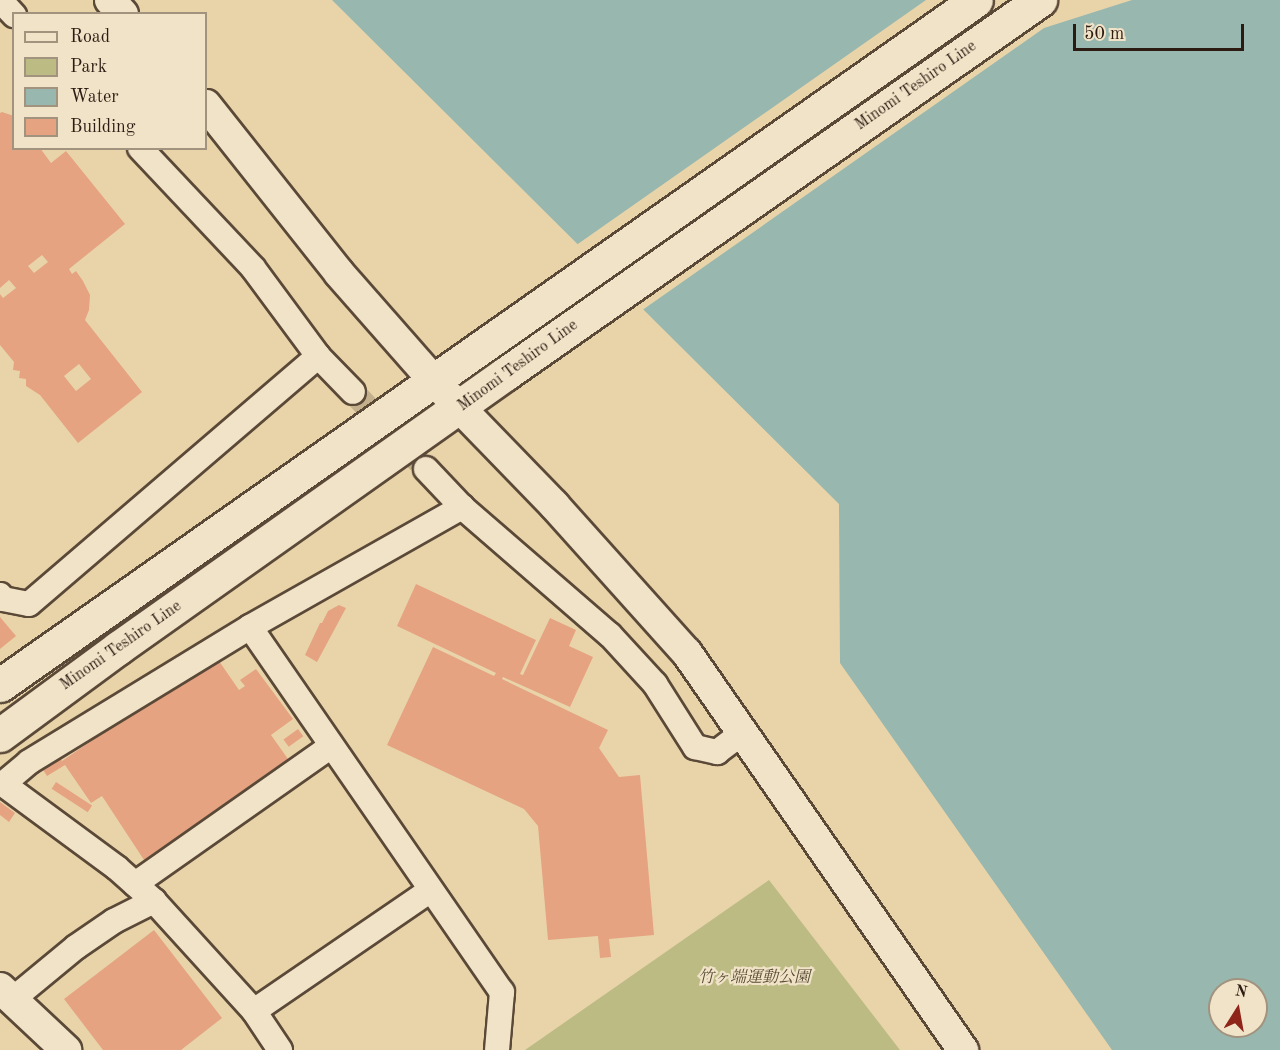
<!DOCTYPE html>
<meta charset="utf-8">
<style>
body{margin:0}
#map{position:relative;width:1280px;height:1050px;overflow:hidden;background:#e9d4aa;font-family:"Old Standard TT","Noto Serif JP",serif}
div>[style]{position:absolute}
.green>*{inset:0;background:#bcbb84}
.water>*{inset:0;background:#98b7ae}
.pier>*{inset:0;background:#e9d4aa}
.building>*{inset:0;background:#e5a381;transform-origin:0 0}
.minor-tunnel>*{height:24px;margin-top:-12px;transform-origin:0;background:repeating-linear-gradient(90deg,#c3af8c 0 24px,transparent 0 36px)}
.roads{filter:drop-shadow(2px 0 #5b4938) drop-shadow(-2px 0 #5b4938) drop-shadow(0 2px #5b4938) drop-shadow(0 -2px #5b4938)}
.minor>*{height:24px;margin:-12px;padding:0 12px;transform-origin:12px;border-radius:12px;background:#f1e3c8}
.tertiary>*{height:30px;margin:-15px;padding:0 15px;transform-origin:15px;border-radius:15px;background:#f1e3c8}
.secondary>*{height:33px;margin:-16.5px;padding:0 16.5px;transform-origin:16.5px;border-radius:16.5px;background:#f1e3c8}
span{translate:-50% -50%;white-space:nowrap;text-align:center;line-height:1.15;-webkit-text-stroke:4.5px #f1e3c8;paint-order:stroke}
.street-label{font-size:16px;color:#2c1b12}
.park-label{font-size:16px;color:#574b34;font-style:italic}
.legend{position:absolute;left:12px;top:12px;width:195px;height:138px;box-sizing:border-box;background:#f1e3c8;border:2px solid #a2937f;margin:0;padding:8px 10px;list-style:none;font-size:18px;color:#2c1b12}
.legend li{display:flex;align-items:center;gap:12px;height:30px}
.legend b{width:30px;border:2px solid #a2937f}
.north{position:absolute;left:1208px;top:978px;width:60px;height:60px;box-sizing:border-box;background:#f1e3c8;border:2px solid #a2937f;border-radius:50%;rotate:11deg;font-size:16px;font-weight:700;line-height:24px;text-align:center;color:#2c1b12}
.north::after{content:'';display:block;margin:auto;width:21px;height:27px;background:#8f2418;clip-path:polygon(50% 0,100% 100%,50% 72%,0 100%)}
.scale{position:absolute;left:1073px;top:24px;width:171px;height:27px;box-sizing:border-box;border:3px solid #2c1b12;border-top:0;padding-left:8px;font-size:18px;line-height:21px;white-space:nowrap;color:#2c1b12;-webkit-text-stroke:4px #f1e3c8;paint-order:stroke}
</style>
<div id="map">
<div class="green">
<div style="clip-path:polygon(769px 880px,900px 1050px,525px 1050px)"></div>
</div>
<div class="water">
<div style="clip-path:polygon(evenodd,332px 0,1280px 0,1280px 1050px,1112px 1050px,840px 663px,839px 504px,332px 0,1220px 990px,1256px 990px,1256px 1026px,1220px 1026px,1220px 990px)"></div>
</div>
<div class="pier">
<div style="clip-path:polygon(926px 0,1132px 0,1044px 28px,641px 311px,575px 246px)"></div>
</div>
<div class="building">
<div style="clip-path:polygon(evenodd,2px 112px,14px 116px,14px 148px,40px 148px,51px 163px,66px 151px,125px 224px,69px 269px,72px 274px,76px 271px,83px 281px,90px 295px,89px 310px,85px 320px,142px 392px,78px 443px,40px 395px,26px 386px,26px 379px,19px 378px,20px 371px,13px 370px,14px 362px,0 345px,0 294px,3px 298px,16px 288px,9px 280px,0 288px,0 113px,2px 112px,42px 255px,48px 262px,34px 273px,28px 266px,42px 255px,2px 112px,79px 364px,91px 379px,76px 391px,64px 376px,79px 364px)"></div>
<div style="clip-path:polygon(416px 584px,536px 640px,520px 674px,523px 675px,550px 618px,576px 630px,569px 646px,593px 657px,570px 707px,503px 677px,502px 679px,608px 730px,599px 748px,619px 777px,640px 775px,654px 935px,609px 939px,611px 957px,600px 958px,598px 936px,548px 940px,538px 826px,524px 809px,387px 745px,433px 647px,494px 676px,496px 673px,397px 626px)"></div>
<div style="clip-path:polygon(339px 605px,346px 608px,317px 662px,305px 655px,320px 623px,322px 623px,328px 611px)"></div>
<div style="clip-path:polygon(0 617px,16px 636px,0 649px)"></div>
<div style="clip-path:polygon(219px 661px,239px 690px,245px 686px,240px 680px,256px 669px,293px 719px,271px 735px,288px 759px,144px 860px,102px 796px,91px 803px,65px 765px,47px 776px,42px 768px,59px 756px,62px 761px,151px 700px)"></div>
<div style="left:298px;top:729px;width:9px;height:18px;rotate:54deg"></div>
<div style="left:56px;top:782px;width:43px;height:8px;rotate:33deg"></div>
<div style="clip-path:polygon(0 802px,15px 813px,9px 822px,0 815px)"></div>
<div style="clip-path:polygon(154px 930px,222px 1018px,181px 1050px,103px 1050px,64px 999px)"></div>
</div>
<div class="minor-tunnel">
<div style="left:353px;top:392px;width:106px;rotate:46.5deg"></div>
</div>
<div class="roads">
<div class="minor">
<div style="left:0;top:0;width:21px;rotate:47deg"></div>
<div style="left:140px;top:148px;width:165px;rotate:46.7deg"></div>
<div style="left:253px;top:268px;width:109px;rotate:53.5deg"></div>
<div style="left:318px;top:356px;width:50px;rotate:45.8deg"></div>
<div style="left:426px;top:469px;width:52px;rotate:46.5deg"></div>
<div style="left:0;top:595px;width:5px;rotate:53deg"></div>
<div style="left:3px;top:599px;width:26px;rotate:11deg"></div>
<div style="left:29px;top:604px;width:381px;rotate:-40.6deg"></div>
<div style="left:250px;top:627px;width:444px;rotate:55.4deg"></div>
<div style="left:502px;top:992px;width:58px;rotate:94.9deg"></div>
<div style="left:135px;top:884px;width:240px;rotate:-35.1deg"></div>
<div style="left:13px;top:999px;width:82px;rotate:-39.5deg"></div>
<div style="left:76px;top:947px;width:46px;rotate:-34.4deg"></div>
<div style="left:114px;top:921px;width:45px;rotate:-26.6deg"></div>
<div style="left:254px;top:1011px;width:214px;rotate:-34.4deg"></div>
<div style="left:280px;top:1050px;width:47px;rotate:-123.7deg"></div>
<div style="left:254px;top:1011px;width:149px;rotate:-132.3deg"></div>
<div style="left:154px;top:901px;width:50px;rotate:-138.3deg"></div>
<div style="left:117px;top:868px;width:142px;rotate:-143.6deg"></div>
<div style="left:3px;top:784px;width:34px;rotate:-40deg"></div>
<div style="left:29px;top:762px;width:259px;rotate:-31.4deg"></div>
<div style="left:250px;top:627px;width:244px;rotate:-29.5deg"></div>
<div style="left:462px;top:507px;width:196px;rotate:40.9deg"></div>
<div style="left:610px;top:635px;width:67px;rotate:47.4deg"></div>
<div style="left:655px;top:684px;width:75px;rotate:57.6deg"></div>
<div style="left:695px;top:747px;width:23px;rotate:13deg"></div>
<div style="left:717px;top:752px;width:30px;rotate:-37deg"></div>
</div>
<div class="tertiary">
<div style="left:110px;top:0;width:19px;rotate:47deg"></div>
<div style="left:206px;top:105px;width:214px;rotate:51.6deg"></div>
<div style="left:339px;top:273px;width:144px;rotate:48.7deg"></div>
<div style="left:434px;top:381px;width:173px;rotate:45.9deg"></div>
<div style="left:554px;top:505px;width:199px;rotate:48.1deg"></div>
<div style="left:687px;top:653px;width:484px;rotate:55.2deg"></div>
<div style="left:0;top:988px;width:91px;rotate:43.2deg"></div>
</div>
<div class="secondary">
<div style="left:0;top:685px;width:1192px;rotate:-35.06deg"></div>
<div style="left:0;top:735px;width:147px;rotate:-36.4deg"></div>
<div style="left:118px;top:648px;width:474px;rotate:-35.3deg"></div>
<div style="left:505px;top:374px;width:653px;rotate:-34.96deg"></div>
</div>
</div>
<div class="street-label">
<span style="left:916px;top:86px;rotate:-35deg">Minomi Teshiro Line</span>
<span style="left:518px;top:366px;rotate:-36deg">Minomi Teshiro Line</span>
<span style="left:121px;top:646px;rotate:-35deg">Minomi Teshiro Line</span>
</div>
<div class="park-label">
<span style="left:754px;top:978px">竹ヶ端運動公園</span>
</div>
<ul class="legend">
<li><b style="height:8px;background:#f1e3c8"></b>Road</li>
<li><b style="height:16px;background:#bcbb84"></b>Park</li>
<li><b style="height:16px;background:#98b7ae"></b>Water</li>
<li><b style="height:16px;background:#e5a381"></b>Building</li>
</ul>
<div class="north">N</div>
<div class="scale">50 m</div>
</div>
